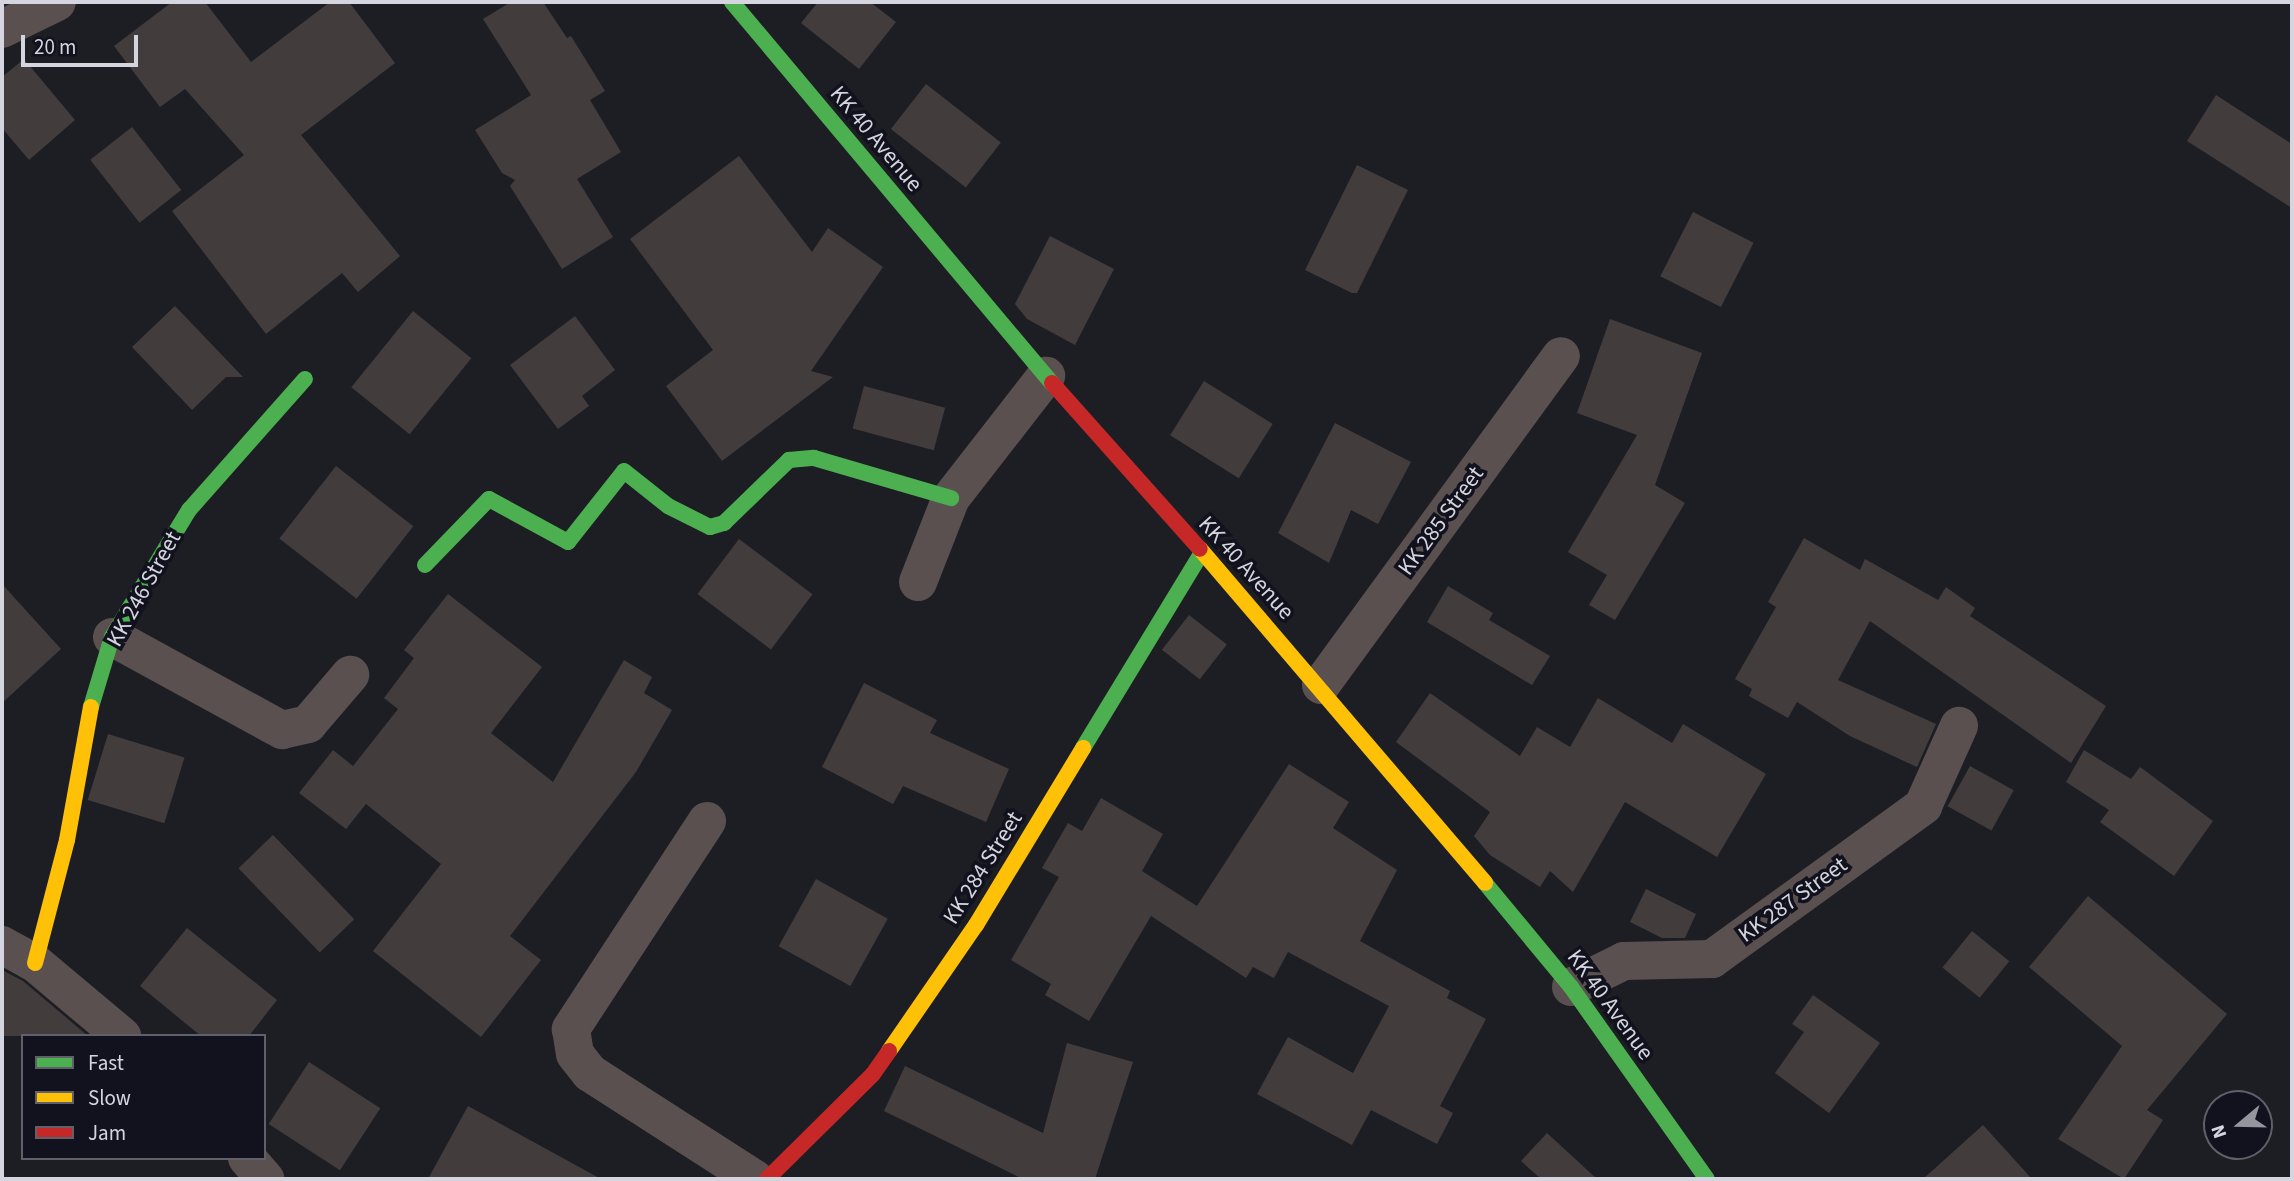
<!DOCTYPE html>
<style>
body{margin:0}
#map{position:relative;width:2294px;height:1181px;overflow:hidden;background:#1d1e24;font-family:"Source Sans 3",sans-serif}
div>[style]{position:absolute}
.building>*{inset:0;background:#433c3c;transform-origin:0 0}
.street>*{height:38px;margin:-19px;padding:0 19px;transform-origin:19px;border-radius:19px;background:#5a504f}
.fast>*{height:16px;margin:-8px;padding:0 8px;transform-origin:8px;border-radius:8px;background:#4caf50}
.slow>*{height:16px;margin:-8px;padding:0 8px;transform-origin:8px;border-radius:8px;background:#ffc107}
.jam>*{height:16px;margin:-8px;padding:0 8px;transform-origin:8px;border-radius:8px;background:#c62828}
span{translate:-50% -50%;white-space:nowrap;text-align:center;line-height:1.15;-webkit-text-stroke:7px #11121d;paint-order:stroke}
.street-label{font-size:23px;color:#d4d5de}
.frame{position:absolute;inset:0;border:4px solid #d4d5de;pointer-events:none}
.legend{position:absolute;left:21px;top:1034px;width:245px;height:126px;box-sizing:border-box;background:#11121d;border:2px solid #5f606a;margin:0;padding:9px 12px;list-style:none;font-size:21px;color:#d4d5de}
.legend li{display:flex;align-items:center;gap:14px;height:35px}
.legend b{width:35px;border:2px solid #5f606a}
.north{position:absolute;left:2203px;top:1090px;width:70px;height:70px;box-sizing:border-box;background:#11121d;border:2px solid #5f606a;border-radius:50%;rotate:251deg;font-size:19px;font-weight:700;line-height:28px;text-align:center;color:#d4d5de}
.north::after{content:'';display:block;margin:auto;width:24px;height:32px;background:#94959d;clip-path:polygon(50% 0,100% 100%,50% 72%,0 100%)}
.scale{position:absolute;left:21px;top:35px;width:117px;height:32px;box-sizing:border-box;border:4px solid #d4d5de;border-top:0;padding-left:9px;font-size:21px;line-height:24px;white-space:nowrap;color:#d4d5de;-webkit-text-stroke:5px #11121d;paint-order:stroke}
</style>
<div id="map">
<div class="building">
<div style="clip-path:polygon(172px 2px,205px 2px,251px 62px,330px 2px,349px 2px,395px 63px,301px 135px,400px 256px,358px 292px,342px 273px,266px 334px,172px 211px,244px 155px,185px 89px,160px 107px,114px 46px)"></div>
<div style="clip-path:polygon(511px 2px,543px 2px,567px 38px,571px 36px,605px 91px,590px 100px,621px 152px,577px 179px,613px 237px,562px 269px,510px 186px,515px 180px,502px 173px,475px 130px,531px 95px,483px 19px)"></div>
<div style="clip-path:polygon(818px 2px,870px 2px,896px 22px,859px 69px,801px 23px)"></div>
<div style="clip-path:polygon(24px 59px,75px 120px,29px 160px,2px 128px,2px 77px)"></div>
<div style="left:926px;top:84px;width:95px;height:57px;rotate:38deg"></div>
<div style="clip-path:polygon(2216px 95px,2292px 144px,2292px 208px,2187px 141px)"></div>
<div style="left:132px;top:127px;width:80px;height:53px;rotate:52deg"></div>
<div style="clip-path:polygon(739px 156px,812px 252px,828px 228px,883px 267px,811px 371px,833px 377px,722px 461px,666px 386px,713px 350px,630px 239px)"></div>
<div style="clip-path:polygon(1357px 165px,1408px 190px,1357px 293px,1352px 293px,1305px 270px)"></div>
<div style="left:1693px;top:212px;width:68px;height:72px;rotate:27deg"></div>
<div style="clip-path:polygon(1050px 236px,1114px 269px,1075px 345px,1027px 319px,1015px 304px)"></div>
<div style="clip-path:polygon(175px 306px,243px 377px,226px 377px,192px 410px,132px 347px)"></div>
<div style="left:413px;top:311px;width:75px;height:98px;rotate:39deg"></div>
<div style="clip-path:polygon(575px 316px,615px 370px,582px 396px,589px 406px,558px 429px,510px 365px)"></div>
<div style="clip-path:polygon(1610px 319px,1702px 353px,1655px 485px,1685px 503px,1615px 620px,1589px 605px,1607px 575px,1568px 552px,1637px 435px,1577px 413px)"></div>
<div style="left:1204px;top:381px;width:81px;height:64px;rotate:32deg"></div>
<div style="left:864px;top:386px;width:84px;height:44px;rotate:15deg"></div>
<div style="clip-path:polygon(1335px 423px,1411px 462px,1378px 524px,1351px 510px,1329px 563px,1278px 533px)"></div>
<div style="left:336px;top:466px;width:98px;height:92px;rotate:38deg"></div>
<div style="clip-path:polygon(1804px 538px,1860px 570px,1865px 559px,1938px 600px,1946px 587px,1975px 608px,1970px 616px,2106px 706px,2071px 763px,1870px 621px,1838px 680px,1936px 724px,1917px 767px,1850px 736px,1797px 702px,1788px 718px,1749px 696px,1752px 689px,1735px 679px,1776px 607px,1768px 602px)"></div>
<div style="left:739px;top:539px;width:92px;height:69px;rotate:37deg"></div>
<div style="clip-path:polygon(2px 584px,61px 649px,2px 703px)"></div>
<div style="clip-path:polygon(1448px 586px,1493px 613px,1489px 620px,1550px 656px,1532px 685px,1427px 622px)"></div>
<div style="clip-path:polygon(448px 594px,542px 667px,491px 733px,553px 782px,624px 660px,652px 677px,644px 693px,672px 710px,636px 772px,510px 936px,541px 960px,481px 1037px,373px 951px,441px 864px,366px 804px,346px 829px,299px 793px,333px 750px,353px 766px,398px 709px,384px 698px,414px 658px,404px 650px)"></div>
<div style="left:1189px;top:615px;width:48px;height:44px;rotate:38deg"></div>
<div style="clip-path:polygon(864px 683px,937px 720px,930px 733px,1009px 769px,986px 822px,903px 786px,893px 804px,822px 767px)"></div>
<div style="clip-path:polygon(1430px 693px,1520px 756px,1537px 727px,1570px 747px,1598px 698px,1672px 743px,1683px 724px,1766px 774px,1717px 857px,1625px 802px,1573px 892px,1550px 871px,1540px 887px,1490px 855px,1474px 836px,1490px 812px,1396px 742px)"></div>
<div style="left:108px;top:734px;width:80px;height:69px;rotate:17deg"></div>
<div style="clip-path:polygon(2084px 750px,2131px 779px,2140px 767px,2213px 821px,2174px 876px,2100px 822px,2109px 810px,2066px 782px)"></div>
<div style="clip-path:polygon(1289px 764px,1349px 802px,1333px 828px,1397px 870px,1360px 941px,1450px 991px,1447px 998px,1486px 1019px,1440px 1106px,1453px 1113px,1437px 1144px,1371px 1110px,1352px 1145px,1257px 1094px,1288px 1037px,1353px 1073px,1389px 1006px,1288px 952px,1274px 978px,1253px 967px,1246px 978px,1151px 916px,1089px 1021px,1045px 995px,1051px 984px,1011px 960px,1059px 877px,1042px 868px,1068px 823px,1082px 831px,1101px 798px,1163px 834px,1142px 871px,1197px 906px)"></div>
<div style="left:1970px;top:766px;width:50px;height:46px;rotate:29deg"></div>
<div style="left:273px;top:835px;width:117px;height:48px;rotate:46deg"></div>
<div style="left:816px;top:879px;width:82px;height:77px;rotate:29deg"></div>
<div style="clip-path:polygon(1646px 889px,1696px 914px,1685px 938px,1662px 938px,1630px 922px)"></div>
<div style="clip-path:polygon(2088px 896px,2227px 1014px,2147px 1110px,2163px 1120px,2124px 1179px,2058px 1139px,2122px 1046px,2029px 967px)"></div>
<div style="clip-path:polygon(187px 928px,277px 1000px,249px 1036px,201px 1036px,140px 986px)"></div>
<div style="left:1972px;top:931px;width:48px;height:47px;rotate:39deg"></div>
<div style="clip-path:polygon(2px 970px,23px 981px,88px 1036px,2px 1036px)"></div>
<div style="clip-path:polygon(1813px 995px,1880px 1043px,1829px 1113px,1775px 1073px,1804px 1032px,1792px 1024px)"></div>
<div style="clip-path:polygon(1067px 1043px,1133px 1062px,1095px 1179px,1023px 1179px,884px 1111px,905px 1066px,1043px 1133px)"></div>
<div style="left:309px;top:1062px;width:85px;height:74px;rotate:33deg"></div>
<div style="clip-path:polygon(468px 1106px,601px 1179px,428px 1179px)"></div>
<div style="clip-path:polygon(1983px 1125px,2032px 1179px,1923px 1179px)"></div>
<div style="clip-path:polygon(1547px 1133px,1597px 1179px,1541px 1179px,1521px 1161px)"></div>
</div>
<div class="street">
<div style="left:2px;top:29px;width:61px;rotate:-26.1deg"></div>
<div style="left:918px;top:582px;width:90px;rotate:-68.6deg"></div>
<div style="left:951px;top:498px;width:155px;rotate:-52.1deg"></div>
<div style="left:112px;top:637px;width:194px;rotate:28.7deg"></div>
<div style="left:282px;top:730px;width:27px;rotate:-13deg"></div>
<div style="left:308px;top:724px;width:65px;rotate:-49.4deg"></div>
<div style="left:1321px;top:685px;width:407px;rotate:-53.9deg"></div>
<div style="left:707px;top:821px;width:249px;rotate:123.2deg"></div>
<div style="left:571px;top:1029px;width:25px;rotate:81deg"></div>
<div style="left:575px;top:1054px;width:24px;rotate:52deg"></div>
<div style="left:590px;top:1073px;width:196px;rotate:32.7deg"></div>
<div style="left:2px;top:945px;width:38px;rotate:29deg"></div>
<div style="left:35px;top:963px;width:114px;rotate:40deg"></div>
<div style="left:1571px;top:987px;width:59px;rotate:-26.1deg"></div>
<div style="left:1624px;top:961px;width:88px;rotate:-1.3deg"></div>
<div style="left:1712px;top:959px;width:261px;rotate:-35.9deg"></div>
<div style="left:1923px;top:806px;width:88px;rotate:-65.8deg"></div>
<div style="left:247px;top:1158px;width:28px;rotate:49deg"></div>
</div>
<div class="fast">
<div style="left:732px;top:2px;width:498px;rotate:50deg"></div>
<div style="left:425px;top:565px;width:92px;rotate:-45.9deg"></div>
<div style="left:489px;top:499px;width:90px;rotate:28.6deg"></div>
<div style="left:568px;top:542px;width:90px;rotate:-51.7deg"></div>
<div style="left:624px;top:471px;width:56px;rotate:38.5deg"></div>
<div style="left:668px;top:506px;width:47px;rotate:26.6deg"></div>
<div style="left:710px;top:527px;width:15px;rotate:-16deg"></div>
<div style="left:724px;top:523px;width:91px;rotate:-44.1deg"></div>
<div style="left:789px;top:460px;width:25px;rotate:-5deg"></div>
<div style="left:814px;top:458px;width:143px;rotate:16.3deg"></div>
<div style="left:91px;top:707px;width:73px;rotate:-73.3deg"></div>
<div style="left:112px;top:637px;width:149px;rotate:-58.8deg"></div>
<div style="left:189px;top:510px;width:175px;rotate:-48.5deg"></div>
<div style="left:1083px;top:748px;width:229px;rotate:-58.7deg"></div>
<div style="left:1485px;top:883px;width:135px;rotate:50.4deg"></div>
<div style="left:1571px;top:987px;width:235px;rotate:54.7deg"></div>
</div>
<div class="slow">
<div style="left:1200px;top:549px;width:439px;rotate:49.5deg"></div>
<div style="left:35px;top:963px;width:127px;rotate:-75.4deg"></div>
<div style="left:67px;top:840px;width:135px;rotate:-79.8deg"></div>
<div style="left:889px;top:1051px;width:153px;rotate:-55.4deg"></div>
<div style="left:976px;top:925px;width:207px;rotate:-58.8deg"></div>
</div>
<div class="jam">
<div style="left:1052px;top:383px;width:222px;rotate:48.3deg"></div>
<div style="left:767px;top:1179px;width:149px;rotate:-44.7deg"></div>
<div style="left:873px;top:1074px;width:28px;rotate:-55deg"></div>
</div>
<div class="street-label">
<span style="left:876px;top:139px;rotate:50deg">KK 40 Avenue</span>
<span style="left:1441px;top:521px;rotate:-54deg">KK 285 Street</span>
<span style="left:1246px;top:568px;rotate:48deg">KK 40 Avenue</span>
<span style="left:144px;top:589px;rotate:-61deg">KK 246 Street</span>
<span style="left:983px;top:868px;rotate:-58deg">KK 284 Street</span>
<span style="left:1793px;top:900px;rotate:-36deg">KK 287 Street</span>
<span style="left:1610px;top:1005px;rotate:54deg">KK 40 Avenue</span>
</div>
<div class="frame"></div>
<ul class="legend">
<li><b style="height:9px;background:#4caf50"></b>Fast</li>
<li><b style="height:9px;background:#ffc107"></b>Slow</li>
<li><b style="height:9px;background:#c62828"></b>Jam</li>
</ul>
<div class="north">N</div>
<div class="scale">20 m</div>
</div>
